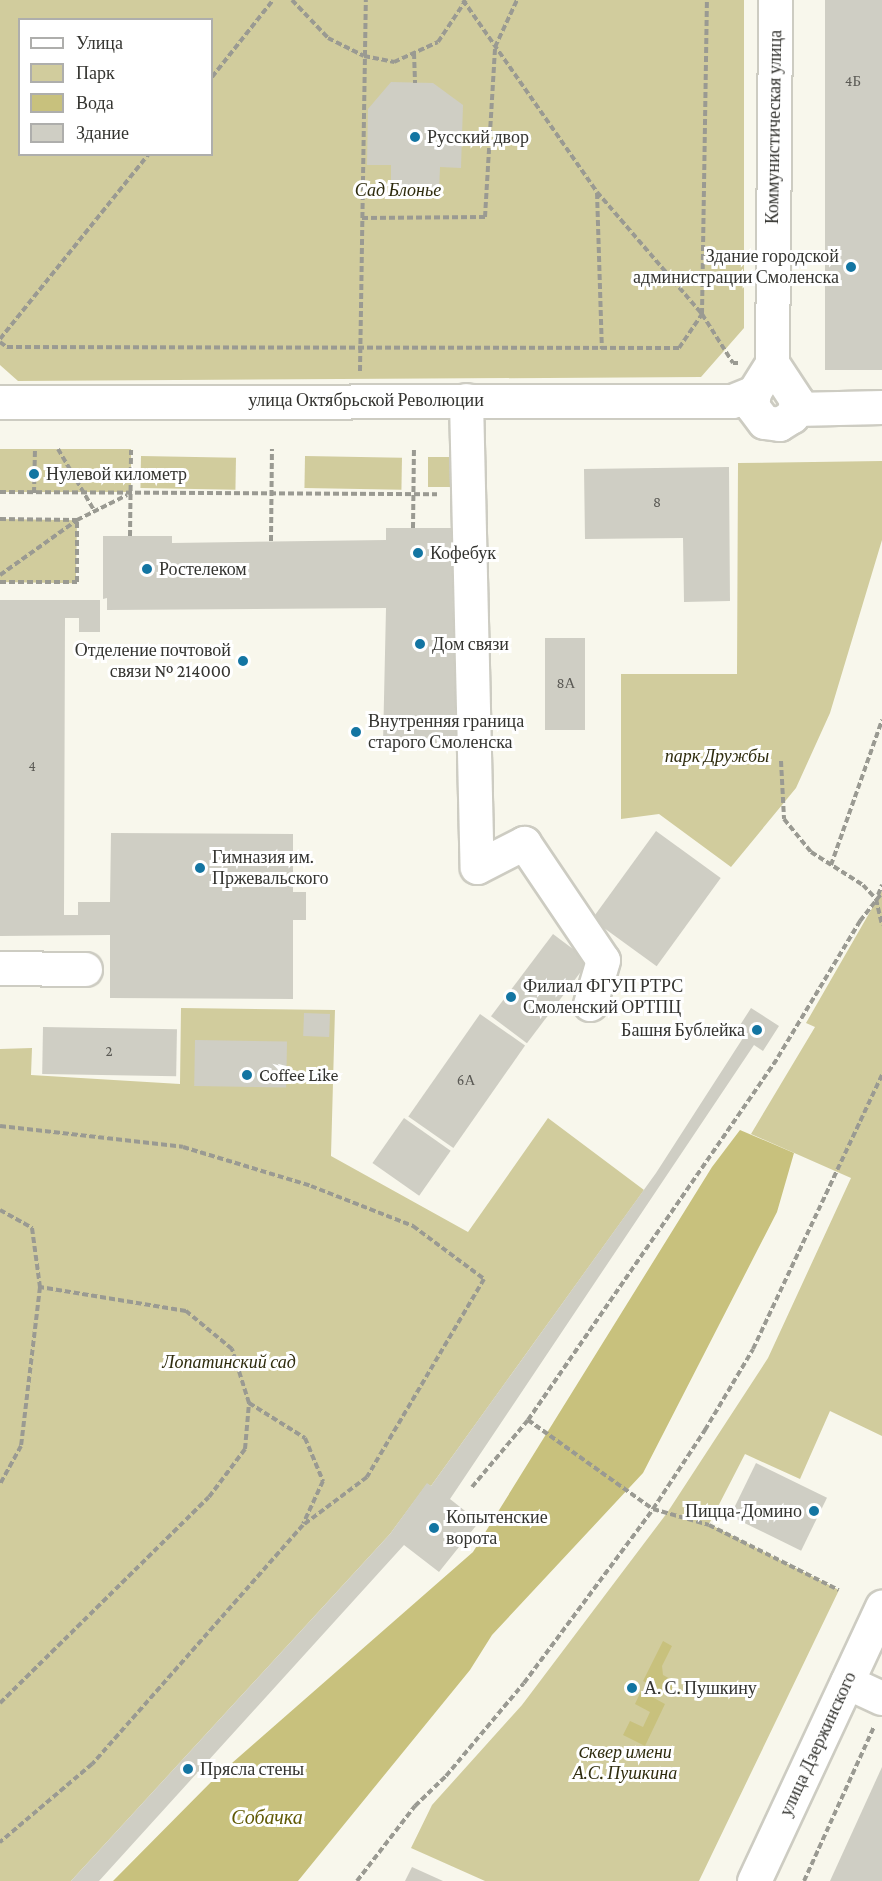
<!DOCTYPE html>
<meta charset="utf-8">
<style>
body{margin:0}
#map{position:relative;width:882px;height:1881px;overflow:hidden;background:#f8f7ec;font-family:"Crimson Pro",serif}
div>[style]{position:absolute}
.green>*{inset:0;background:#d1cc9d;transform-origin:0 0}
.water>*{inset:0;background:#c8c17d}
.building>*{inset:0;background:#cfcec4;transform-origin:0 0}
.path>*{height:4px;margin-top:-2px;transform-origin:0;background:repeating-linear-gradient(90deg,#9a9a92 0 6px,transparent 0 9px)}
.roads{filter:drop-shadow(2px 0 #cdccc2) drop-shadow(-2px 0 #cdccc2) drop-shadow(0 2px #cdccc2) drop-shadow(0 -2px #cdccc2)}
.minor>*{height:33px;margin:-16.5px;padding:0 16.5px;transform-origin:16.5px;border-radius:16.5px;background:#fff}
.major>*{height:33px;margin:-16.5px;padding:0 16.5px;transform-origin:16.5px;border-radius:16.5px;background:#fff}
.dots>*{width:16px;height:16px;translate:-50% -50%;box-sizing:border-box;border:3px solid #fff;border-radius:50%}
span{translate:-50% -50%;white-space:nowrap;text-align:center;line-height:1.15;-webkit-text-stroke:6px #fff;paint-order:stroke}
.number-label{font-size:15px;color:#5b5a55}
.number-label span{-webkit-text-stroke-width:0}
.street-label{font-size:18px;color:#343430}
.poi-label{font-size:18px;color:#343430}
.left{translate:0 -50%;text-align:left}
.right{translate:-100% -50%;text-align:right}
.park-label{font-size:18px;color:#2f2c0e;font-style:italic}
.water-label{font-size:20px;color:#615a05;font-style:italic}
.legend{position:absolute;left:18px;top:18px;width:195px;height:138px;box-sizing:border-box;background:#fff;border:2px solid #aeaeac;margin:0;padding:8px 10px;list-style:none;font-size:18px;color:#343430}
.legend li{display:flex;align-items:center;gap:12px;height:30px}
.legend b{width:30px;border:2px solid #aeaeac}
</style>
<div id="map">
<div class="green">
<div style="clip-path:polygon(evenodd,0 0,744px 0,744px 328px,701px 377px,18px 381px,0 365px,0 0,20px 20px,212px 20px,212px 154px,20px 154px,20px 20px)"></div>
<div style="left:0;top:449px;width:131px;height:43px"></div>
<div style="left:141px;top:456px;width:95px;height:32px;rotate:1deg"></div>
<div style="left:305px;top:456px;width:97px;height:32px;rotate:1deg"></div>
<div style="left:428px;top:457px;width:31px;height:30px"></div>
<div style="clip-path:polygon(882px 461px,882px 540px,830px 713px,796px 788px,731px 867px,659px 814px,621px 819px,621px 674px,737px 674px,738px 463px)"></div>
<div style="left:0;top:519px;width:77px;height:63px;rotate:1deg"></div>
<div style="clip-path:polygon(882px 891px,882px 1436px,830px 1411px,800px 1479px,745px 1454px,709px 1524px,839px 1590px,699px 1881px,485px 1881px,411px 1848px,432px 1805px,522px 1705px,667px 1513px,768px 1358px,851px 1178px,751px 1134px,815px 1027px,806px 1023px)"></div>
<div style="clip-path:polygon(181px 1008px,335px 1010px,331px 1156px,468px 1232px,548px 1118px,644px 1190px,431px 1486px,427px 1484px,390px 1534px,71px 1881px,0 1881px,0 1049px,32px 1048px,31px 1075px,180px 1084px)"></div>
</div>
<div class="water">
<div style="clip-path:polygon(740px 1130px,794px 1153px,777px 1212px,643px 1473px,492px 1635px,470px 1670px,298px 1881px,113px 1881px,216px 1777px,473px 1552px,712px 1167px)"></div>
<div style="clip-path:polygon(663px 1641px,672px 1646px,662px 1666px,663px 1675px,676px 1682px,670px 1694px,643px 1681px)"></div>
<div style="clip-path:polygon(641px 1691px,665px 1704px,645px 1746px,623px 1735px,630px 1721px,643px 1727px,650px 1712px,635px 1704px)"></div>
</div>
<div class="building">
<div style="left:825px;top:0;width:57px;height:370px"></div>
<div style="clip-path:polygon(391px 82px,433px 83px,463px 105px,461px 168px,440px 167px,439px 192px,391px 190px,391px 165px,367px 165px,368px 109px)"></div>
<div style="clip-path:polygon(729px 467px,730px 601px,684px 602px,683px 538px,585px 539px,584px 469px)"></div>
<div style="clip-path:polygon(386px 528px,457px 528px,458px 588px,452px 588px,458px 743px,383px 743px,386px 608px,107px 610px,107px 598px,103px 599px,103px 536px,172px 536px,172px 543px,386px 540px)"></div>
<div style="clip-path:polygon(0 600px,100px 600px,100px 632px,79px 632px,79px 618px,65px 618px,64px 915px,78px 915px,78px 902px,110px 902px,111px 833px,293px 834px,293px 892px,306px 892px,306px 920px,293px 920px,293px 999px,110px 998px,110px 935px,0 936px)"></div>
<div style="left:545px;top:638px;width:40px;height:92px"></div>
<div style="left:656px;top:831px;width:80px;height:109px;rotate:36deg"></div>
<div style="left:553px;top:934px;width:45px;height:103px;rotate:37deg"></div>
<div style="clip-path:polygon(751px 1008px,779px 1026px,763px 1051px,754px 1045px,450px 1499px,479px 1522px,439px 1572px,404px 1545px,99px 1881px,71px 1881px,390px 1534px,427px 1483px,431px 1486px,656px 1173px,743px 1038px,735px 1033px)"></div>
<div style="left:304px;top:1013px;width:26px;height:23px;rotate:2deg"></div>
<div style="left:480px;top:1014px;width:55px;height:125px;rotate:35deg"></div>
<div style="left:43px;top:1027px;width:134px;height:47px;rotate:1deg"></div>
<div style="left:195px;top:1040px;width:92px;height:46px;rotate:1deg"></div>
<div style="left:404px;top:1118px;width:57px;height:55px;rotate:35deg"></div>
<div style="left:756px;top:1463px;width:79px;height:59px;rotate:26deg"></div>
<div style="clip-path:polygon(882px 1767px,882px 1881px,830px 1881px)"></div>
<div style="clip-path:polygon(412px 1867px,443px 1881px,405px 1881px)"></div>
</div>
<div class="path">
<div style="left:292px;top:0;width:52px;rotate:46.5deg"></div>
<div style="left:328px;top:38px;width:40px;rotate:26.6deg"></div>
<div style="left:364px;top:56px;width:31px;rotate:11deg"></div>
<div style="left:394px;top:62px;width:48px;rotate:-24.4deg"></div>
<div style="left:438px;top:42px;width:50px;rotate:-56.3deg"></div>
<div style="left:463px;top:0;width:234px;rotate:55.1deg"></div>
<div style="left:597px;top:192px;width:161px;rotate:49.3deg"></div>
<div style="left:702px;top:314px;width:58px;rotate:57.7deg"></div>
<div style="left:733px;top:363px;width:5px"></div>
<div style="left:414px;top:53px;width:30px;rotate:88deg"></div>
<div style="left:212px;top:77px;width:98px;rotate:-51.6deg"></div>
<div style="left:597px;top:193px;width:156px;rotate:88.2deg"></div>
<div style="left:362px;top:218px;width:123px;rotate:-0.5deg"></div>
<div style="left:485px;top:217px;width:170px;rotate:-86.6deg"></div>
<div style="left:495px;top:47px;width:52px;rotate:-64.9deg"></div>
<div style="left:0;top:339px;width:238px;rotate:-51.2deg"></div>
<div style="left:0;top:342px;width:9px;rotate:36deg"></div>
<div style="left:7px;top:347px;width:672px;rotate:0.09deg"></div>
<div style="left:679px;top:348px;width:41px;rotate:-55.9deg"></div>
<div style="left:702px;top:314px;width:314px;rotate:-89.1deg"></div>
<div style="left:360px;top:371px;width:371px;rotate:-89.1deg"></div>
<div style="left:58px;top:449px;width:71px;rotate:59.5deg"></div>
<div style="left:0;top:492px;width:437px;rotate:0.3deg"></div>
<div style="left:34px;top:493px;width:44px;rotate:-88.7deg"></div>
<div style="left:0;top:519px;width:77px;rotate:0.7deg"></div>
<div style="left:413px;top:528px;width:80px;rotate:-89.3deg"></div>
<div style="left:130px;top:536px;width:86px;rotate:-89.3deg"></div>
<div style="left:271px;top:541px;width:92px;rotate:-89.4deg"></div>
<div style="left:0;top:575px;width:95px;rotate:-35.5deg"></div>
<div style="left:77px;top:520px;width:56px;rotate:-26.6deg"></div>
<div style="left:0;top:582px;width:77px"></div>
<div style="left:77px;top:582px;width:62px;rotate:-90deg"></div>
<div style="left:781px;top:761px;width:58px;rotate:87deg"></div>
<div style="left:784px;top:819px;width:43px;rotate:50.7deg"></div>
<div style="left:811px;top:852px;width:62px;rotate:32.4deg"></div>
<div style="left:863px;top:885px;width:19px;rotate:47deg"></div>
<div style="left:876px;top:899px;width:27px;rotate:77deg"></div>
<div style="left:831px;top:865px;width:154px;rotate:-70.6deg"></div>
<div style="left:878px;top:895px;width:11px;rotate:-68deg"></div>
<div style="left:0;top:1126px;width:184px;rotate:6.5deg"></div>
<div style="left:183px;top:1147px;width:134px;rotate:16.9deg"></div>
<div style="left:311px;top:1186px;width:110px;rotate:21.4deg"></div>
<div style="left:413px;top:1226px;width:89px;rotate:36.7deg"></div>
<div style="left:484px;top:1279px;width:230px;rotate:120.6deg"></div>
<div style="left:367px;top:1477px;width:80px;rotate:143.1deg"></div>
<div style="left:303px;top:1525px;width:319px;rotate:131.4deg"></div>
<div style="left:92px;top:1764px;width:121px;rotate:139.7deg"></div>
<div style="left:0;top:1210px;width:37px;rotate:29deg"></div>
<div style="left:32px;top:1228px;width:60px;rotate:82.3deg"></div>
<div style="left:40px;top:1287px;width:160px;rotate:96.8deg"></div>
<div style="left:21px;top:1446px;width:43px;rotate:118.9deg"></div>
<div style="left:249px;top:1403px;width:66px;rotate:32deg"></div>
<div style="left:305px;top:1438px;width:47px;rotate:67.3deg"></div>
<div style="left:323px;top:1481px;width:47px;rotate:114.9deg"></div>
<div style="left:528px;top:1420px;width:153px;rotate:35.5deg"></div>
<div style="left:653px;top:1509px;width:58px;rotate:15.9deg"></div>
<div style="left:709px;top:1525px;width:145px;rotate:26.6deg"></div>
<div style="left:472px;top:1487px;width:87px;rotate:-50.1deg"></div>
<div style="left:528px;top:1420px;width:441px;rotate:-55.4deg"></div>
<div style="left:778px;top:1057px;width:159px;rotate:-58.9deg"></div>
<div style="left:860px;top:921px;width:36px;rotate:-52deg"></div>
<div style="left:0;top:1703px;width:293px;rotate:-44.6deg"></div>
<div style="left:209px;top:1497px;width:60px;rotate:-53.1deg"></div>
<div style="left:245px;top:1449px;width:46px;rotate:-85deg"></div>
<div style="left:249px;top:1403px;width:57px;rotate:-107.5deg"></div>
<div style="left:232px;top:1349px;width:60px;rotate:-140.4deg"></div>
<div style="left:186px;top:1311px;width:148px;rotate:-170.7deg"></div>
<div style="left:357px;top:1881px;width:95px;rotate:-52.3deg"></div>
<div style="left:415px;top:1806px;width:43px;rotate:-44.1deg"></div>
<div style="left:446px;top:1776px;width:121px;rotate:-50deg"></div>
<div style="left:524px;top:1683px;width:217px;rotate:-53.4deg"></div>
<div style="left:653px;top:1509px;width:95px;rotate:-56.6deg"></div>
<div style="left:705px;top:1430px;width:94px;rotate:-59.3deg"></div>
<div style="left:753px;top:1349px;width:303px;rotate:-64.8deg"></div>
<div style="left:804px;top:1881px;width:169px;rotate:-65.6deg"></div>
</div>
<div class="roads">
<div class="minor">
<div style="left:772px;top:363px;width:45px;rotate:56.7deg"></div>
<div style="left:797px;top:401px;width:16px;rotate:108deg"></div>
<div style="left:792px;top:416px;width:15px;rotate:148deg"></div>
<div style="left:779px;top:424px;width:15px;rotate:-172deg"></div>
<div style="left:764px;top:422px;width:20px;rotate:-127deg"></div>
<div style="left:752px;top:406px;width:14px;rotate:-82deg"></div>
<div style="left:754px;top:392px;width:34px;rotate:-58deg"></div>
<div style="left:772px;top:363px;width:363px;rotate:-89.5deg"></div>
<div style="left:466px;top:400px;width:467px;rotate:88.7deg"></div>
<div style="left:477px;top:867px;width:53px;rotate:-27.1deg"></div>
<div style="left:524px;top:843px;width:141px;rotate:56deg"></div>
<div style="left:603px;top:960px;width:46px;rotate:106.5deg"></div>
<div style="left:0;top:402px;width:732px;rotate:-0.08deg"></div>
<div style="left:732px;top:401px;width:24px;rotate:-22deg"></div>
<div style="left:795px;top:409px;width:87px;rotate:-1.3deg"></div>
<div style="left:0;top:968px;width:85px;rotate:0.7deg"></div>
<div style="left:847px;top:1682px;width:38px;rotate:25deg"></div>
</div>
<div class="major">
<div style="left:754px;top:1881px;width:303px;rotate:-65deg"></div>
</div>
</div>
<div class="dots">
<div style="left:415px;top:137px;background:#1375a2"></div>
<div style="left:851px;top:267px;background:#1375a2"></div>
<div style="left:34px;top:474px;background:#1375a2"></div>
<div style="left:418px;top:553px;background:#1375a2"></div>
<div style="left:147px;top:569px;background:#1375a2"></div>
<div style="left:420px;top:644px;background:#1375a2"></div>
<div style="left:243px;top:661px;background:#1375a2"></div>
<div style="left:356px;top:732px;background:#1375a2"></div>
<div style="left:200px;top:868px;background:#1375a2"></div>
<div style="left:511px;top:997px;background:#1375a2"></div>
<div style="left:757px;top:1030px;background:#1375a2"></div>
<div style="left:247px;top:1075px;background:#1375a2"></div>
<div style="left:814px;top:1511px;background:#1375a2"></div>
<div style="left:434px;top:1528px;background:#1375a2"></div>
<div style="left:632px;top:1688px;background:#1375a2"></div>
<div style="left:188px;top:1769px;background:#1375a2"></div>
</div>
<div class="number-label">
<span style="left:853px;top:82px">4Б</span>
<span style="left:657px;top:503px">8</span>
<span style="left:566px;top:684px">8А</span>
<span style="left:32px;top:767px">4</span>
<span style="left:109px;top:1052px">2</span>
<span style="left:466px;top:1081px">6А</span>
</div>
<div class="street-label">
<span style="left:774px;top:127px;rotate:-89deg">Коммунистическая улица</span>
<span style="left:366px;top:400px">улица Октябрьской Революции</span>
<span style="left:818px;top:1744px;rotate:-65deg">улица Дзержинского</span>
</div>
<div class="poi-label">
<span class="left" style="left:427px;top:137px">Русский двор</span>
<span class="right" style="left:839px;top:267px">Здание городской<br>администрации Смоленска</span>
<span class="left" style="left:46px;top:474px">Нулевой километр</span>
<span class="left" style="left:430px;top:553px">Кофебук</span>
<span class="left" style="left:159px;top:569px">Ростелеком</span>
<span class="left" style="left:432px;top:644px">Дом связи</span>
<span class="right" style="left:231px;top:661px">Отделение почтовой<br>связи № 214000</span>
<span class="left" style="left:368px;top:732px">Внутренняя граница<br>старого Смоленска</span>
<span class="left" style="left:212px;top:868px">Гимназия им.<br>Пржевальского</span>
<span class="left" style="left:523px;top:997px">Филиал ФГУП РТРС<br>Смоленский ОРТПЦ</span>
<span class="right" style="left:745px;top:1030px">Башня Бублейка</span>
<span class="left" style="left:259px;top:1075px">Coffee Like</span>
<span class="right" style="left:802px;top:1511px">Пицца-Домино</span>
<span class="left" style="left:446px;top:1528px">Копытенские<br>ворота</span>
<span class="left" style="left:644px;top:1688px">А. С. Пушкину</span>
<span class="left" style="left:200px;top:1769px">Прясла стены</span>
</div>
<div class="park-label">
<span style="left:398px;top:190px">Сад Блонье</span>
<span style="left:717px;top:756px">парк Дружбы</span>
<span style="left:229px;top:1362px">Лопатинский сад</span>
<span style="left:625px;top:1763px">Cквер имени<br>А.С. Пушкина</span>
</div>
<div class="water-label">
<span style="left:267px;top:1817px">Собачка</span>
</div>
<ul class="legend">
<li><b style="height:8px;background:#fff"></b>Улица</li>
<li><b style="height:16px;background:#d1cc9d"></b>Парк</li>
<li><b style="height:16px;background:#c8c17d"></b>Вода</li>
<li><b style="height:16px;background:#cfcec4"></b>Здание</li>
</ul>
</div>
